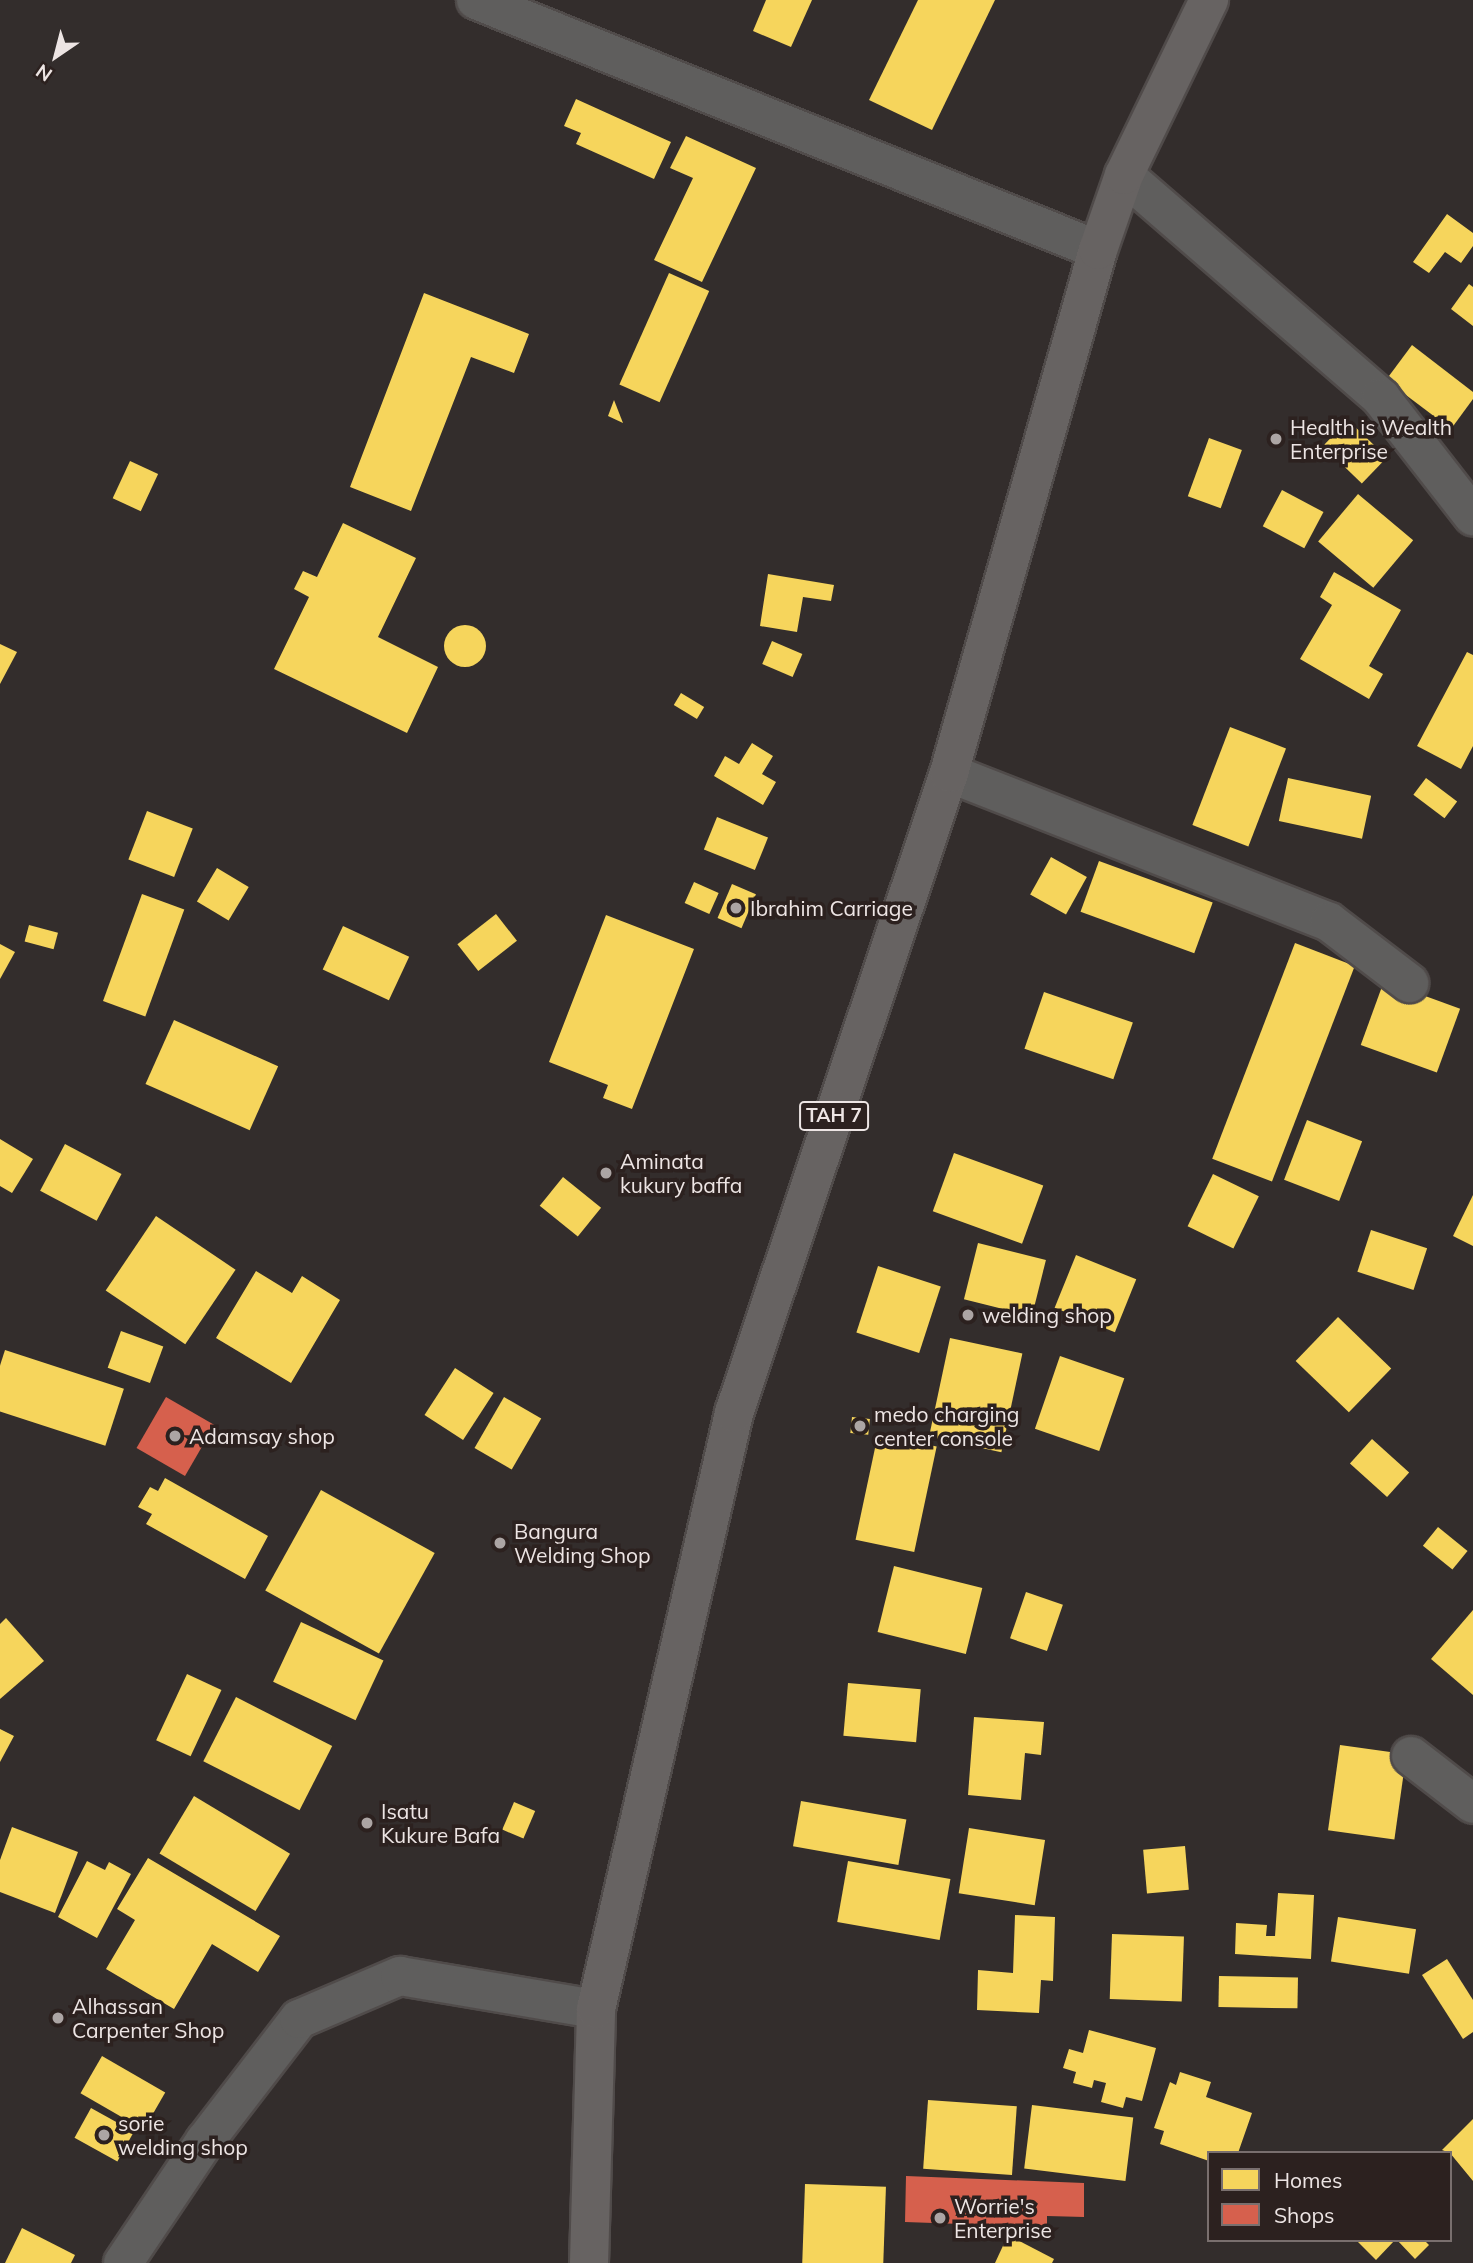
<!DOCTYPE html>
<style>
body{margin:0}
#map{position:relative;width:1473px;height:2263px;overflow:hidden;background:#332d2c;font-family:Mulish,sans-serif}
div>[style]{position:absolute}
.homes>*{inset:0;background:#f6d55c;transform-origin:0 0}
.round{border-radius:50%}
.shops>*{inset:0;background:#d6604d;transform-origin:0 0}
.roads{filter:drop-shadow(2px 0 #504b4a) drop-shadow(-2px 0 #504b4a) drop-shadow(0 2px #504b4a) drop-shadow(0 -2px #504b4a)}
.minor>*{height:38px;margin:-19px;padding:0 19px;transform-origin:19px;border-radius:19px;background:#5f5e5d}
.highway>*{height:38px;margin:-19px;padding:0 19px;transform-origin:19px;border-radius:19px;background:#676362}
.dots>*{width:19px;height:19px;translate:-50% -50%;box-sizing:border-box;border:4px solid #2c211f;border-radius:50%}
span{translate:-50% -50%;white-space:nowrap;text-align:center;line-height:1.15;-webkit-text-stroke:7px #2c211f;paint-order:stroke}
.shield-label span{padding:2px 5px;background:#2c211f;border:2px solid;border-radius:5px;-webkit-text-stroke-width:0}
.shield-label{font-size:19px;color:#ede5e4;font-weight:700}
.poi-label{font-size:21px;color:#ede5e4}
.left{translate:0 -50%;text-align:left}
.legend{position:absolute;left:1207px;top:2151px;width:245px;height:91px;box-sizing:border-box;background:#2c211f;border:2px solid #796f6e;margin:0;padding:9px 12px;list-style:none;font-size:21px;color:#ede5e4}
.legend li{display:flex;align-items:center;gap:14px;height:35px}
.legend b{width:35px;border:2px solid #796f6e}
.north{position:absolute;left:21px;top:21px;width:70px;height:70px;-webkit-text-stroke:5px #2c211f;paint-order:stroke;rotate:215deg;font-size:19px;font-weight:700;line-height:28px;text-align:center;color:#ede5e4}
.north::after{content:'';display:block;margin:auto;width:24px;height:32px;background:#ede5e4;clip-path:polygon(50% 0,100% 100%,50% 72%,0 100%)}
</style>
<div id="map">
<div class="homes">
<div style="clip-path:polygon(766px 0,812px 0,791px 47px,753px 31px)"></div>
<div style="clip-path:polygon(918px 0,995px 0,932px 130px,869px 100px)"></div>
<div style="clip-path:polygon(576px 99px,671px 142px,654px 179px,576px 144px,581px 133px,564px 126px)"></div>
<div style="clip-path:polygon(686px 136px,756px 168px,702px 282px,654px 260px,693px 178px,670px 168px)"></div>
<div style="clip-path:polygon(1447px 214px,1473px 233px,1473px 246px,1461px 263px,1445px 252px,1429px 273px,1413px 262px)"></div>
<div style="left:669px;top:273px;width:44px;height:122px;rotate:24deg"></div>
<div style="clip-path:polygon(1469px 284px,1473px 287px,1473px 326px,1451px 309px)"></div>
<div style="clip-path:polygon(424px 293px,529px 334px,514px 373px,471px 357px,411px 511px,350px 487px)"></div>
<div style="clip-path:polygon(1412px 345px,1473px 392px,1473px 399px,1451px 429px,1386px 380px)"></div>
<div style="clip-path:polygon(614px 400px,623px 423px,608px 416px)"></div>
<div style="left:1348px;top:420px;width:54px;height:36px;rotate:44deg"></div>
<div style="left:1209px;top:438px;width:35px;height:62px;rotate:20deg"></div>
<div style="left:130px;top:461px;width:31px;height:41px;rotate:25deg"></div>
<div style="left:1282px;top:490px;width:47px;height:41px;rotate:28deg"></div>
<div style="left:1358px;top:494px;width:72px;height:62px;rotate:40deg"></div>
<div style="clip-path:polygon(343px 523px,416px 558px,378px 637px,438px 667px,407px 733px,274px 669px,309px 597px,294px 589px,303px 571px,317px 577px)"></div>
<div style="clip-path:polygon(1334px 572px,1401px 610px,1369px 666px,1383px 674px,1369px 699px,1300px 659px,1332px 605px,1320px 597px)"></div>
<div style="clip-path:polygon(768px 574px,834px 585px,831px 601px,803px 597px,797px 632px,760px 626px)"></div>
<div class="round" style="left:444px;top:625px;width:42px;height:42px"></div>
<div style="left:772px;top:641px;width:33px;height:25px;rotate:23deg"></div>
<div style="clip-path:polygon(0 644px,17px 652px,0 684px)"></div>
<div style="clip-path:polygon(1467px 652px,1473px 655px,1473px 746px,1461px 769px,1417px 746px)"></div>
<div style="left:681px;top:693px;width:27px;height:14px;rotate:31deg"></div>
<div style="left:1230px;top:727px;width:60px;height:105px;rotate:21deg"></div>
<div style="clip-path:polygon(752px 743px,773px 756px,762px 774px,776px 782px,763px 805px,714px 776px,725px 756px,739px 764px)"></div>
<div style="left:1288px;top:778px;width:85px;height:44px;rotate:12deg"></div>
<div style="left:1426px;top:778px;width:39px;height:21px;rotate:37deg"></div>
<div style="left:147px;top:811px;width:49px;height:52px;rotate:21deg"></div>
<div style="left:717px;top:817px;width:55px;height:35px;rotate:22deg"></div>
<div style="left:1051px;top:857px;width:41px;height:43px;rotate:29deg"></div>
<div style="left:1099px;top:861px;width:121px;height:54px;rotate:20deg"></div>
<div style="left:217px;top:868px;width:37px;height:39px;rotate:31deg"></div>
<div style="left:694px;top:882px;width:27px;height:23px;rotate:24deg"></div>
<div style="left:732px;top:884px;width:26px;height:37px;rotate:23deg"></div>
<div style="left:142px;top:894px;width:45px;height:114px;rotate:20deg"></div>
<div style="left:496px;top:914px;width:34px;height:49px;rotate:52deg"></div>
<div style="clip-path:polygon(606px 915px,694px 949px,632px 1109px,603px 1098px,608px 1085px,549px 1062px)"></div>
<div style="left:29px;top:925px;width:30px;height:17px;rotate:15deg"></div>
<div style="left:343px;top:926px;width:73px;height:48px;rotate:25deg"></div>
<div style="left:1295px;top:943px;width:64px;height:231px;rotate:21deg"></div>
<div style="clip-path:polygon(0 944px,15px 952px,0 979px)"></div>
<div style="left:1384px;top:981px;width:81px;height:68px;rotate:20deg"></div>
<div style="left:1044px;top:992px;width:94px;height:60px;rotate:19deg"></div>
<div style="left:174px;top:1020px;width:114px;height:70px;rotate:24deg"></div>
<div style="left:1307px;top:1120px;width:59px;height:64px;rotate:21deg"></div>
<div style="clip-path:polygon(0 1139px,33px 1159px,12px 1193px,0 1186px)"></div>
<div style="left:65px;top:1144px;width:64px;height:53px;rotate:28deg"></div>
<div style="left:954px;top:1153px;width:95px;height:62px;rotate:20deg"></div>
<div style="left:1213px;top:1174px;width:51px;height:58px;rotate:26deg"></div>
<div style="left:563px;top:1177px;width:49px;height:37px;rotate:39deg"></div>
<div style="clip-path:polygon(1473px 1195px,1473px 1246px,1453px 1236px)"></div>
<div style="left:156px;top:1216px;width:96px;height:90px;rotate:34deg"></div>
<div style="left:1371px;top:1230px;width:59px;height:44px;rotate:18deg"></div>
<div style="left:978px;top:1243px;width:70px;height:58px;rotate:14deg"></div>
<div style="left:1076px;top:1255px;width:65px;height:57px;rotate:22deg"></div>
<div style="left:878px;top:1266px;width:66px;height:70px;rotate:18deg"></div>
<div style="clip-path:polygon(256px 1271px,292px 1293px,302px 1276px,340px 1300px,291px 1383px,216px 1338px)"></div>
<div style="left:1338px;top:1317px;width:74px;height:61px;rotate:44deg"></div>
<div style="left:121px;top:1331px;width:45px;height:39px;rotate:20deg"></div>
<div style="left:950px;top:1338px;width:74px;height:101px;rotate:12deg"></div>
<div style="left:5px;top:1350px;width:125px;height:60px;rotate:18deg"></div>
<div style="left:1060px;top:1356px;width:68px;height:77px;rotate:19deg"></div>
<div style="left:455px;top:1368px;width:46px;height:56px;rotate:33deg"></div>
<div style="left:504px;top:1397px;width:43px;height:59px;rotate:30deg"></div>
<div style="left:852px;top:1417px;width:18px;height:16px;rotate:6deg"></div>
<div style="left:878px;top:1434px;width:60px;height:108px;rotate:12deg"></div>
<div style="left:1372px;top:1439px;width:50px;height:33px;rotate:42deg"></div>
<div style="clip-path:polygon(165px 1478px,268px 1536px,245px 1579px,146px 1524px,152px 1514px,138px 1507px,150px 1487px,158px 1491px)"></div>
<div style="left:321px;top:1490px;width:130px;height:115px;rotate:29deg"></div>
<div style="left:1438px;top:1527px;width:38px;height:24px;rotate:39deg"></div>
<div style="left:894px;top:1566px;width:91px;height:68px;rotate:14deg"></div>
<div style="left:1026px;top:1592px;width:39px;height:49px;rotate:19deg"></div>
<div style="clip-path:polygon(1473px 1610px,1473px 1695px,1431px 1659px)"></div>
<div style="clip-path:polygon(6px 1618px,44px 1661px,0 1699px,0 1624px)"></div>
<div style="left:301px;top:1622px;width:91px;height:66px;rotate:25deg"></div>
<div style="left:187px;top:1674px;width:38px;height:73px;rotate:25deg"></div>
<div style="left:848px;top:1683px;width:73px;height:53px;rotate:5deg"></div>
<div style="left:236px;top:1697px;width:108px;height:72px;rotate:27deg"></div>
<div style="clip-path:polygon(974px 1717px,1044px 1722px,1041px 1755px,1025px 1753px,1021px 1800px,968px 1795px)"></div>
<div style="clip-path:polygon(0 1729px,14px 1736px,0 1762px)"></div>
<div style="left:1340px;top:1745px;width:67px;height:86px;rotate:8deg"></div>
<div style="left:194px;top:1796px;width:112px;height:67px;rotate:31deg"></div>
<div style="left:801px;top:1801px;width:107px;height:46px;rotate:10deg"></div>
<div style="left:514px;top:1802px;width:23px;height:30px;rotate:23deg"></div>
<div style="clip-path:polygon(12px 1827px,78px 1852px,55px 1913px,0 1892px,0 1860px)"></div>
<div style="left:969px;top:1828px;width:77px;height:66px;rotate:9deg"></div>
<div style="left:1185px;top:1846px;width:44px;height:42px;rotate:85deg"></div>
<div style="clip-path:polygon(148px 1858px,280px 1936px,258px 1972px,212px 1944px,174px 2009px,106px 1969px,135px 1920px,117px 1909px)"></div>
<div style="clip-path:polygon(87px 1861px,105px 1870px,109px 1862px,131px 1874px,97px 1938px,58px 1917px)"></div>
<div style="left:848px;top:1861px;width:104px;height:62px;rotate:10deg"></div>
<div style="clip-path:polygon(1278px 1893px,1314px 1895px,1311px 1959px,1235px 1954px,1236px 1923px,1267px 1925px,1266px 1936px,1275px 1936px)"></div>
<div style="clip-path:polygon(1015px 1915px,1055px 1917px,1053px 1981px,1041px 1980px,1039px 2013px,977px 2010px,978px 1970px,1013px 1973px)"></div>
<div style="left:1338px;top:1917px;width:79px;height:45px;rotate:9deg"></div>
<div style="left:1112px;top:1934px;width:72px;height:65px;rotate:2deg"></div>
<div style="clip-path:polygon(1447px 1959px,1473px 2000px,1473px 2032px,1463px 2039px,1422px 1975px)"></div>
<div style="left:1219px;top:1976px;width:79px;height:31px;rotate:1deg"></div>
<div style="clip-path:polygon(1089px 2030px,1156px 2048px,1142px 2101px,1126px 2097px,1123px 2108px,1101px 2102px,1106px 2083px,1094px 2080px,1092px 2088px,1073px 2083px,1076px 2072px,1063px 2068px,1069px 2049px,1083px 2053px)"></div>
<div style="left:102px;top:2056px;width:73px;height:43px;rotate:30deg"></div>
<div style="clip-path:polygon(1180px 2072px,1211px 2082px,1206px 2097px,1252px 2113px,1238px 2153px,1209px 2153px,1209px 2161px,1160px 2144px,1164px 2131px,1154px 2128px,1170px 2082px,1176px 2085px)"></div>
<div style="left:928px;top:2100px;width:89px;height:69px;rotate:4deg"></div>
<div style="left:1032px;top:2105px;width:102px;height:64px;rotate:7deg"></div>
<div style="left:91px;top:2108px;width:49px;height:34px;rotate:29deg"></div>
<div style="clip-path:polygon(1473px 2119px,1473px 2181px,1450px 2153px,1442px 2150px)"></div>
<div style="left:805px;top:2184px;width:81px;height:79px;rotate:2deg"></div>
<div style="clip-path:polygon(22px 2228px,75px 2255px,71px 2263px,5px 2263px)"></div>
<div style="clip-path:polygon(1008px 2235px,1054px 2259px,1052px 2263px,995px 2263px)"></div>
<div style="clip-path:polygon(1356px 2240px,1395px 2240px,1376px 2260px)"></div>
<div style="clip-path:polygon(1397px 2240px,1424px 2240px,1429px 2245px,1415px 2259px)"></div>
</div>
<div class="shops">
<div style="left:166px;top:1397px;width:56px;height:59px;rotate:30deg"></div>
<div style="clip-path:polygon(906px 2176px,1084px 2183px,1084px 2217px,1047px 2216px,1047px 2227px,905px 2222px)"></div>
</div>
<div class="roads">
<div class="minor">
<div style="left:476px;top:0;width:670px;rotate:21.9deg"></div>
<div style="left:1124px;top:175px;width:340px;rotate:40.9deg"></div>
<div style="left:1381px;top:398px;width:150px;rotate:52.1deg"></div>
<div style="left:949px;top:773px;width:408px;rotate:21.4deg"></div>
<div style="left:1329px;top:922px;width:101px;rotate:37.3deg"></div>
<div style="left:1411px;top:1756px;width:78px;rotate:37.7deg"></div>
<div style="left:123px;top:2263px;width:147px;rotate:-56.1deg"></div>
<div style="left:205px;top:2141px;width:154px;rotate:-52.4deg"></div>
<div style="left:299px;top:2019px;width:110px;rotate:-23.1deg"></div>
<div style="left:400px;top:1976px;width:199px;rotate:9.6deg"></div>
</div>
<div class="highway">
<div style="left:589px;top:2263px;width:254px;rotate:-88.4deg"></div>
<div style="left:596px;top:2009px;width:612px;rotate:-76.96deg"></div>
<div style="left:734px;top:1413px;width:675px;rotate:-71.43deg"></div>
<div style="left:949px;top:773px;width:544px;rotate:-74.1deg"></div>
<div style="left:1098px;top:250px;width:79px;rotate:-70.9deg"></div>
<div style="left:1124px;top:175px;width:195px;rotate:-64.1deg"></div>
</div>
</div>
<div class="dots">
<div style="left:1276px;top:439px;background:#aca5a4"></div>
<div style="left:736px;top:908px;background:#aca5a4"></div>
<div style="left:606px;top:1173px;background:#aca5a4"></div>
<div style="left:968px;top:1315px;background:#aca5a4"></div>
<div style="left:860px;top:1426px;background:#aca5a4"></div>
<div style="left:175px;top:1436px;background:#aca5a4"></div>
<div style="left:500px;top:1543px;background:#aca5a4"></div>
<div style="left:367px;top:1823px;background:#aca5a4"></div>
<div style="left:58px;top:2018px;background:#aca5a4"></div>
<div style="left:104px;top:2135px;background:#aca5a4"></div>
<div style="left:940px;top:2218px;background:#aca5a4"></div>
</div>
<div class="shield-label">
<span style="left:834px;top:1116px">TAH 7</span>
</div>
<div class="poi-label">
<span class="left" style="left:1290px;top:439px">Health is Wealth<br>Enterprise</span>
<span class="left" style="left:750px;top:908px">Ibrahim Carriage</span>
<span class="left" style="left:620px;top:1173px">Aminata<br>kukury baffa</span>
<span class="left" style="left:982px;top:1315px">welding shop</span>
<span class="left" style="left:874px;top:1426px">medo charging<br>center console</span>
<span class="left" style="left:189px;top:1436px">Adamsay shop</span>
<span class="left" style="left:514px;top:1543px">Bangura<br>Welding Shop</span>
<span class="left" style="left:381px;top:1823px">Isatu<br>Kukure Bafa</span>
<span class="left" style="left:72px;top:2018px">Alhassan<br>Carpenter Shop</span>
<span class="left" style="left:118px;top:2135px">sorie<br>welding shop</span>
<span class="left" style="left:954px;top:2218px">Worrie's<br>Enterprise</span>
</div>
<ul class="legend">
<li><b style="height:19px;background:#f6d55c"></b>Homes</li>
<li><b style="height:19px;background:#d6604d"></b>Shops</li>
</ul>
<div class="north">N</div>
</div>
